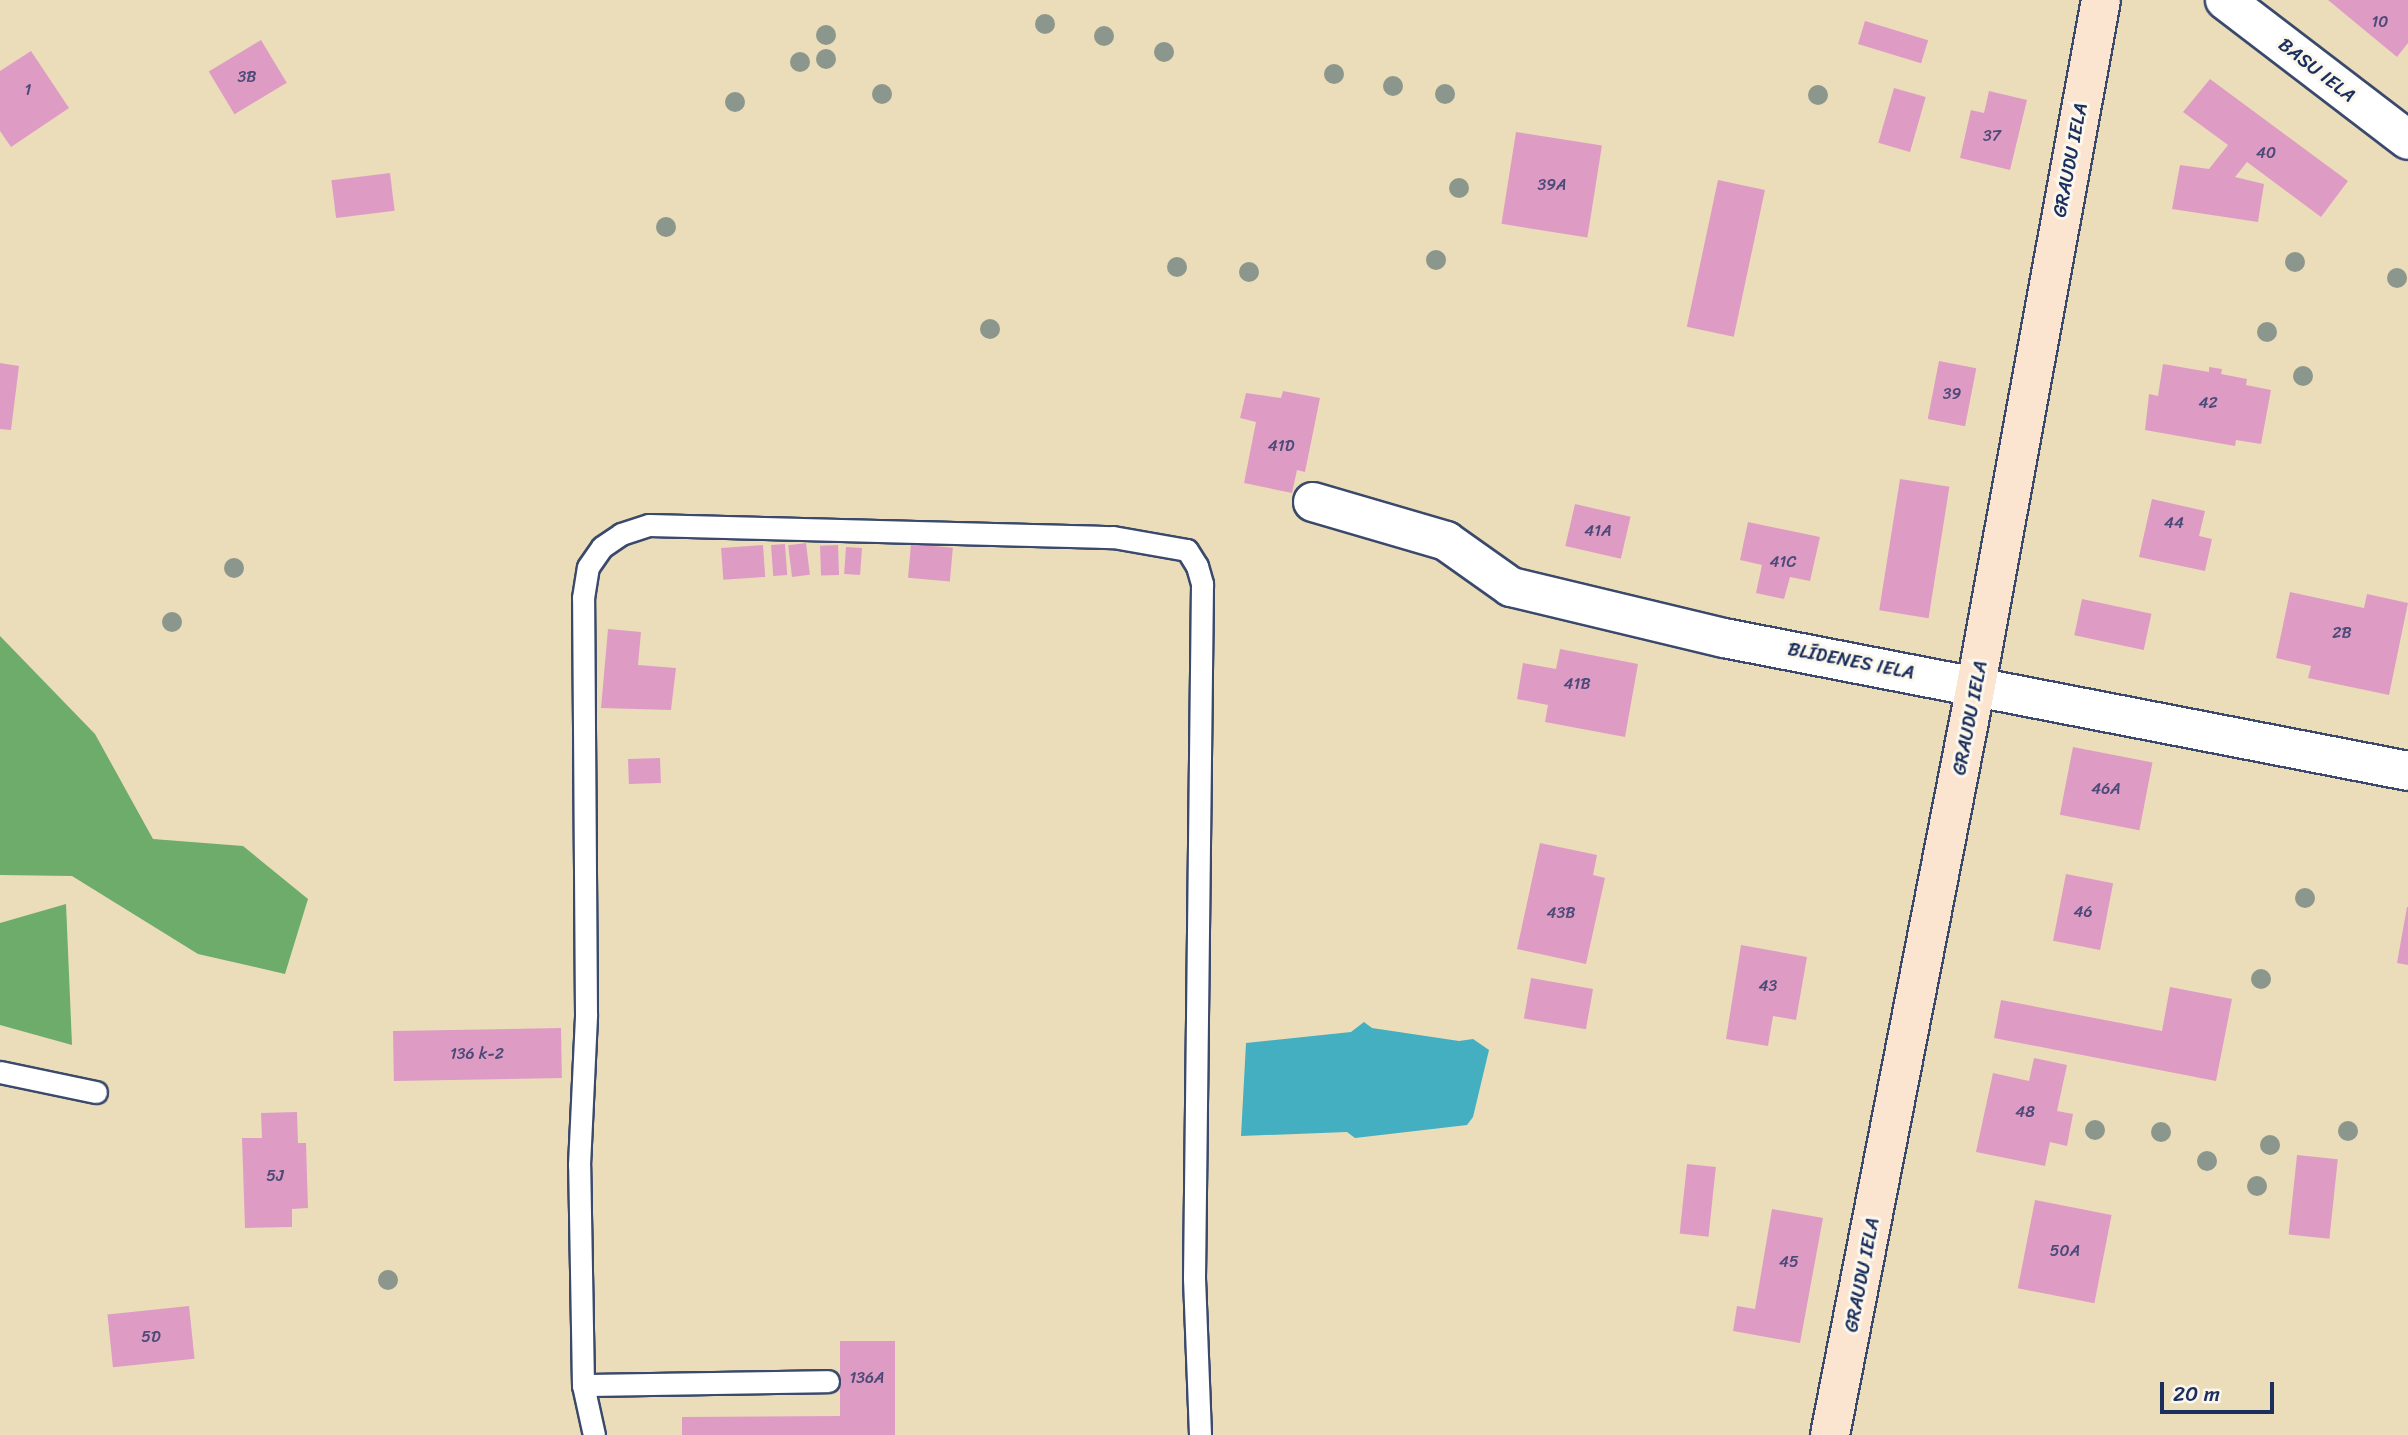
<!DOCTYPE html>
<meta charset="utf-8">
<style>
body{margin:0}
#map{position:relative;width:2408px;height:1435px;overflow:hidden;background:#ebddba;font-family:Sriracha,sans-serif}
div>[style]{position:absolute}
.forest>*{inset:0;background:#6eac6c}
.water>*{inset:0;background:#43afc1}
.building>*{inset:0;background:#de9cc5;transform-origin:0 0}
.roads{filter:drop-shadow(2px 0 #3a496c) drop-shadow(-2px 0 #3a496c) drop-shadow(0 2px #3a496c) drop-shadow(0 -2px #3a496c)}
.service>*{height:21px;margin:-10.5px;padding:0 10.5px;transform-origin:10.5px;border-radius:10.5px;background:#fff}
.minor>*{height:38px;margin:-19px;padding:0 19px;transform-origin:19px;border-radius:19px;background:#fff}
.secondary>*{height:38px;margin:-19px;padding:0 19px;transform-origin:19px;border-radius:19px;background:#fce5d0}
.trees>*{width:20px;height:20px;margin:-10px;border-radius:50%;background:#8b978c}
span{translate:-50% -50%;white-space:nowrap;text-align:center;line-height:1.15;-webkit-text-stroke:6px #fbf7ec;paint-order:stroke}
.number-label{font-size:16px;color:#4c4a78}
.number-label span{-webkit-text-stroke-width:0}
.street-label{font-size:19px;color:#1b2f5e}
.scale{position:absolute;left:2160px;top:1382px;width:114px;height:32px;box-sizing:border-box;border:4px solid #1b2f5e;border-top:0;padding-left:9px;font-size:21px;line-height:24px;white-space:nowrap;color:#1b2f5e;-webkit-text-stroke:5px #fbf7ec;paint-order:stroke}
</style>
<div id="map">
<div class="forest">
<div style="clip-path:polygon(0 636px,95px 734px,153px 839px,243px 846px,308px 899px,285px 974px,198px 954px,72px 876px,0 875px)"></div>
<div style="clip-path:polygon(66px 904px,72px 1045px,0 1025px,0 923px)"></div>
</div>
<div class="water">
<div style="clip-path:polygon(1364px 1022px,1372px 1028px,1459px 1041px,1473px 1039px,1489px 1050px,1473px 1117px,1467px 1125px,1355px 1138px,1347px 1132px,1241px 1136px,1246px 1043px,1351px 1032px)"></div>
</div>
<div class="building">
<div style="clip-path:polygon(2328px 0,2408px 0,2408px 43px,2397px 57px)"></div>
<div style="left:1865px;top:21px;width:66px;height:24px;rotate:17deg"></div>
<div style="left:261px;top:40px;width:50px;height:61px;rotate:59deg"></div>
<div style="clip-path:polygon(31px 51px,69px 108px,11px 147px,0 131px,0 71px)"></div>
<div style="clip-path:polygon(2210px 79px,2348px 181px,2321px 217px,2247px 162px,2235px 177px,2264px 184px,2258px 222px,2172px 209px,2180px 165px,2209px 169px,2228px 145px,2183px 112px)"></div>
<div style="left:1894px;top:88px;width:33px;height:57px;rotate:16deg"></div>
<div style="clip-path:polygon(1989px 91px,2027px 100px,2010px 170px,1960px 158px,1971px 110px,1984px 113px)"></div>
<div style="left:1516px;top:132px;width:87px;height:93px;rotate:9deg"></div>
<div style="left:390px;top:173px;width:38px;height:59px;rotate:83deg"></div>
<div style="left:1718px;top:180px;width:48px;height:150px;rotate:12deg"></div>
<div style="left:1939px;top:361px;width:38px;height:59px;rotate:11deg"></div>
<div style="clip-path:polygon(0 363px,19px 366px,11px 430px,0 429px)"></div>
<div style="clip-path:polygon(2163px 364px,2209px 372px,2209px 367px,2222px 369px,2221px 374px,2247px 379px,2246px 385px,2271px 390px,2261px 444px,2236px 440px,2235px 446px,2145px 430px,2149px 394px,2158px 396px)"></div>
<div style="clip-path:polygon(1283px 391px,1320px 398px,1305px 472px,1297px 470px,1292px 493px,1244px 483px,1256px 422px,1240px 418px,1246px 393px,1281px 398px)"></div>
<div style="left:1900px;top:479px;width:50px;height:133px;rotate:9deg"></div>
<div style="clip-path:polygon(2152px 499px,2205px 511px,2199px 536px,2212px 539px,2205px 571px,2139px 557px)"></div>
<div style="left:1575px;top:504px;width:57px;height:43px;rotate:13deg"></div>
<div style="clip-path:polygon(1748px 522px,1820px 537px,1810px 581px,1790px 577px,1784px 599px,1756px 593px,1762px 565px,1740px 560px)"></div>
<div style="left:806px;top:543px;width:32px;height:18px;rotate:83deg"></div>
<div style="left:785px;top:544px;width:31px;height:14px;rotate:86deg"></div>
<div style="left:911px;top:544px;width:42px;height:34px;rotate:5deg"></div>
<div style="left:763px;top:545px;width:32px;height:42px;rotate:86deg"></div>
<div style="left:838px;top:545px;width:30px;height:18px;rotate:88deg"></div>
<div style="left:846px;top:547px;width:16px;height:27px;rotate:4deg"></div>
<div style="clip-path:polygon(2290px 592px,2364px 608px,2367px 594px,2408px 603px,2389px 695px,2308px 678px,2311px 666px,2276px 658px)"></div>
<div style="left:2082px;top:599px;width:71px;height:37px;rotate:12deg"></div>
<div style="clip-path:polygon(608px 629px,641px 632px,638px 665px,676px 668px,671px 710px,601px 708px)"></div>
<div style="clip-path:polygon(1560px 649px,1638px 664px,1625px 737px,1545px 722px,1548px 705px,1517px 699px,1523px 663px,1556px 669px)"></div>
<div style="left:2073px;top:747px;width:81px;height:69px;rotate:11deg"></div>
<div style="left:660px;top:758px;width:25px;height:32px;rotate:88deg"></div>
<div style="clip-path:polygon(1540px 843px,1597px 855px,1593px 875px,1605px 878px,1586px 964px,1517px 949px)"></div>
<div style="left:2066px;top:874px;width:48px;height:68px;rotate:11deg"></div>
<div style="clip-path:polygon(2407px 907px,2408px 907px,2408px 965px,2397px 963px)"></div>
<div style="clip-path:polygon(1741px 945px,1807px 957px,1796px 1020px,1773px 1016px,1768px 1046px,1726px 1039px)"></div>
<div style="left:1531px;top:978px;width:63px;height:41px;rotate:10deg"></div>
<div style="clip-path:polygon(2170px 987px,2232px 999px,2216px 1081px,1994px 1038px,2001px 1000px,2162px 1031px)"></div>
<div style="left:561px;top:1028px;width:50px;height:168px;rotate:89deg"></div>
<div style="clip-path:polygon(2034px 1058px,2067px 1065px,2057px 1111px,2073px 1114px,2067px 1146px,2050px 1142px,2045px 1166px,1976px 1152px,1993px 1073px,2029px 1081px)"></div>
<div style="clip-path:polygon(297px 1112px,298px 1143px,306px 1143px,308px 1208px,292px 1209px,292px 1227px,245px 1228px,242px 1138px,262px 1138px,261px 1113px)"></div>
<div style="left:2297px;top:1155px;width:41px;height:80px;rotate:6deg"></div>
<div style="left:1687px;top:1164px;width:29px;height:70px;rotate:6deg"></div>
<div style="left:2035px;top:1200px;width:78px;height:90px;rotate:11deg"></div>
<div style="clip-path:polygon(1772px 1209px,1823px 1218px,1800px 1343px,1733px 1331px,1737px 1306px,1755px 1309px)"></div>
<div style="left:189px;top:1306px;width:53px;height:82px;rotate:84deg"></div>
<div style="clip-path:polygon(840px 1341px,895px 1341px,895px 1435px,682px 1435px,682px 1417px,840px 1416px)"></div>
</div>
<div class="roads">
<div class="service">
<div style="left:0;top:1072px;width:98px;rotate:11.8deg"></div>
<div style="left:583px;top:1385px;width:245px;rotate:-0.9deg"></div>
<div style="left:594px;top:1435px;width:51px;rotate:-102.4deg"></div>
<div style="left:583px;top:1385px;width:220px;rotate:-91deg"></div>
<div style="left:579px;top:1165px;width:151px;rotate:-87.3deg"></div>
<div style="left:586px;top:1014px;width:416px;rotate:-90.4deg"></div>
<div style="left:583px;top:598px;width:31px;rotate:-81deg"></div>
<div style="left:588px;top:567px;width:24px;rotate:-55deg"></div>
<div style="left:602px;top:547px;width:23px;rotate:-34deg"></div>
<div style="left:621px;top:534px;width:29px;rotate:-18deg"></div>
<div style="left:649px;top:525px;width:464px;rotate:1.5deg"></div>
<div style="left:1113px;top:537px;width:75px;rotate:10deg"></div>
<div style="left:1187px;top:550px;width:19px;rotate:58deg"></div>
<div style="left:1197px;top:566px;width:19px;rotate:74deg"></div>
<div style="left:1202px;top:584px;width:694px;rotate:90.66deg"></div>
<div style="left:1194px;top:1278px;width:157px;rotate:87.8deg"></div>
</div>
<div class="minor">
<div style="left:2225px;top:0;width:230px;rotate:37.4deg"></div>
<div style="left:1313px;top:502px;width:139px;rotate:16.3deg"></div>
<div style="left:1446px;top:541px;width:80px;rotate:35.3deg"></div>
<div style="left:1511px;top:587px;width:219px;rotate:13.5deg"></div>
<div style="left:1724px;top:638px;width:697px;rotate:11deg"></div>
</div>
<div class="secondary">
<div style="left:1830px;top:1435px;width:764px;rotate:-78.98deg"></div>
<div style="left:1976px;top:685px;width:696px;rotate:-79.66deg"></div>
</div>
</div>
<div class="trees">
<div style="left:1045px;top:24px"></div>
<div style="left:826px;top:35px"></div>
<div style="left:1104px;top:36px"></div>
<div style="left:1164px;top:52px"></div>
<div style="left:826px;top:59px"></div>
<div style="left:800px;top:62px"></div>
<div style="left:1334px;top:74px"></div>
<div style="left:1393px;top:86px"></div>
<div style="left:882px;top:94px"></div>
<div style="left:1445px;top:94px"></div>
<div style="left:1818px;top:95px"></div>
<div style="left:735px;top:102px"></div>
<div style="left:1459px;top:188px"></div>
<div style="left:666px;top:227px"></div>
<div style="left:1436px;top:260px"></div>
<div style="left:2295px;top:262px"></div>
<div style="left:1177px;top:267px"></div>
<div style="left:1249px;top:272px"></div>
<div style="left:2397px;top:278px"></div>
<div style="left:990px;top:329px"></div>
<div style="left:2267px;top:332px"></div>
<div style="left:2303px;top:376px"></div>
<div style="left:234px;top:568px"></div>
<div style="left:172px;top:622px"></div>
<div style="left:2305px;top:898px"></div>
<div style="left:2261px;top:979px"></div>
<div style="left:2095px;top:1130px"></div>
<div style="left:2348px;top:1131px"></div>
<div style="left:2161px;top:1132px"></div>
<div style="left:2270px;top:1145px"></div>
<div style="left:2207px;top:1161px"></div>
<div style="left:2257px;top:1186px"></div>
<div style="left:388px;top:1280px"></div>
</div>
<div class="number-label">
<span style="left:2380px;top:22px">10</span>
<span style="left:247px;top:77px">3B</span>
<span style="left:28px;top:90px">1</span>
<span style="left:1992px;top:136px">37</span>
<span style="left:2266px;top:153px">40</span>
<span style="left:1552px;top:185px">39A</span>
<span style="left:1952px;top:394px">39</span>
<span style="left:2208px;top:403px">42</span>
<span style="left:1281px;top:446px">41D</span>
<span style="left:2174px;top:523px">44</span>
<span style="left:1598px;top:531px">41A</span>
<span style="left:1783px;top:562px">41C</span>
<span style="left:2342px;top:633px">2B</span>
<span style="left:1577px;top:684px">41B</span>
<span style="left:2106px;top:789px">46A</span>
<span style="left:2083px;top:912px">46</span>
<span style="left:1561px;top:913px">43B</span>
<span style="left:1768px;top:986px">43</span>
<span style="left:477px;top:1054px">136 k-2</span>
<span style="left:2025px;top:1112px">48</span>
<span style="left:275px;top:1176px">5J</span>
<span style="left:2065px;top:1251px">50A</span>
<span style="left:1789px;top:1262px">45</span>
<span style="left:151px;top:1337px">5D</span>
<span style="left:867px;top:1378px">136A</span>
</div>
<div class="street-label">
<span style="left:2317px;top:70px;rotate:38deg">BASU IELA</span>
<span style="left:2070px;top:160px;rotate:-79deg">GRAUDU IELA</span>
<span style="left:1851px;top:661px;rotate:11deg">BLĪDENES IELA</span>
<span style="left:1970px;top:718px;rotate:-79deg">GRAUDU IELA</span>
<span style="left:1862px;top:1275px;rotate:-79deg">GRAUDU IELA</span>
</div>
<div class="scale">20 m</div>
</div>
